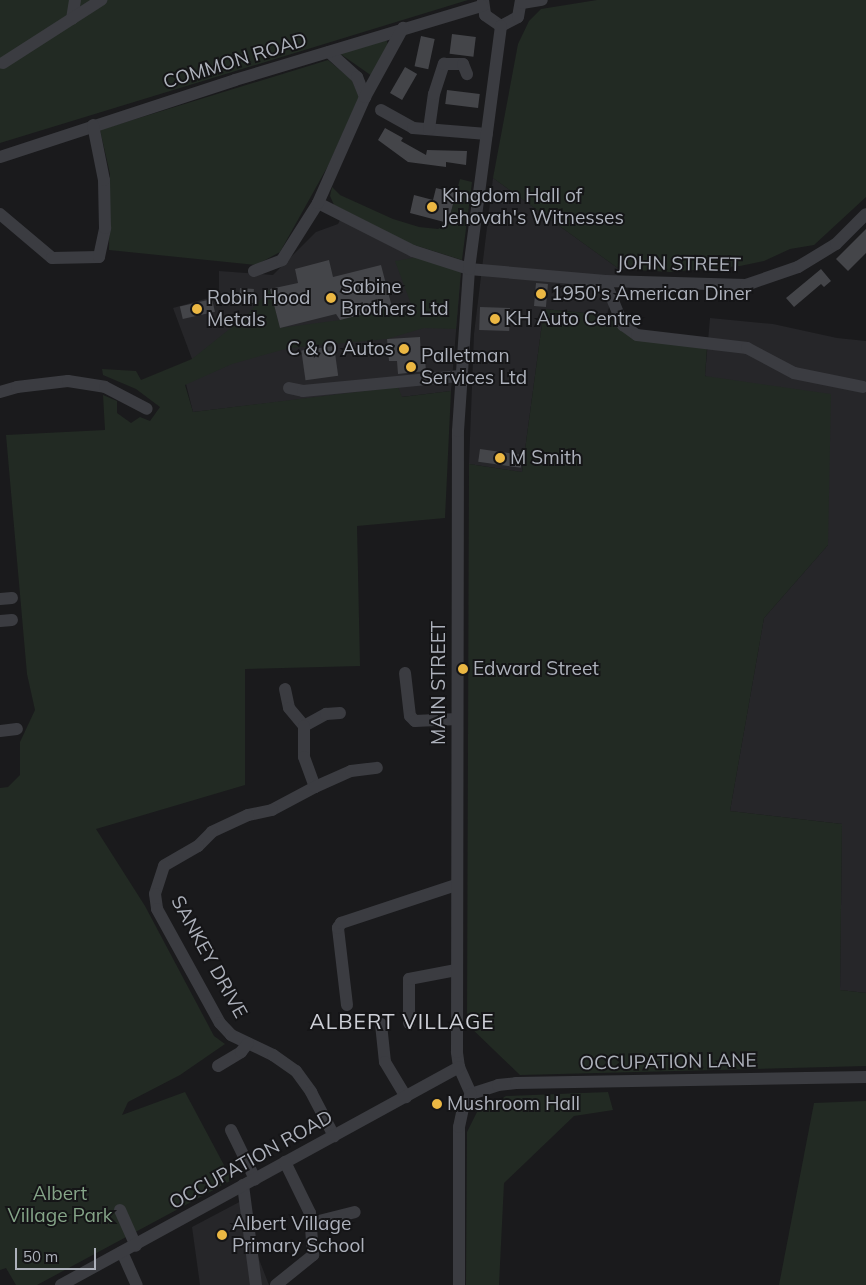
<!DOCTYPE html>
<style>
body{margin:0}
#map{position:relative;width:866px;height:1285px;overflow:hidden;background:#1a1a1c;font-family:Mulish,sans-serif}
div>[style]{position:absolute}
.built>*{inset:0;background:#262629}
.green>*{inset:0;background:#222a23}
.building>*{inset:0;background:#444549;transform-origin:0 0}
.minor>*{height:12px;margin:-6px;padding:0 6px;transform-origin:6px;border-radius:6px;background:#3b3c41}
.dots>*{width:14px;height:14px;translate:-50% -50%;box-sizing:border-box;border:2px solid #151517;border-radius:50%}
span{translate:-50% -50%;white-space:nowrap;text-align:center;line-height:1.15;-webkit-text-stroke:4px #151517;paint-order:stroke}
.street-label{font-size:19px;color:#adb1bb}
.poi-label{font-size:19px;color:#adb1bb}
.left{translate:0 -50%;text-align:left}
.right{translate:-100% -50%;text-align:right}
.park-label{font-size:19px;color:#85a588}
.quarter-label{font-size:21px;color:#ced0d7;letter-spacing:1px}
.scale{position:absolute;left:15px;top:1248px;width:81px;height:22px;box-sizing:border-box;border:2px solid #adb1bb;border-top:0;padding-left:6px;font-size:15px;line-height:18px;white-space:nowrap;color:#adb1bb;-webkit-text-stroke:4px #151517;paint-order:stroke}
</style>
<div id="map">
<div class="built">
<div style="clip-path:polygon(493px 178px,619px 269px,607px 315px,544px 309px,522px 472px,469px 464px,474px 334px)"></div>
<div style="clip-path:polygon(344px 212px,411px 244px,462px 260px,451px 391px,401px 397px,398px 388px,193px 412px,184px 376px,192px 359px,173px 308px,219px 295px,219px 271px,273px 275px,316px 232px,338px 224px)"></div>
<div style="clip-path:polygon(710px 318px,773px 324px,837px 338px,866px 341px,866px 993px,840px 990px,842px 824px,730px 811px,764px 618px,828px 545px,705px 375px)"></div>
<div style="clip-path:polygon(245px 1199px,255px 1249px,269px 1285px,200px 1285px,192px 1227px)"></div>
</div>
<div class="green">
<div style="clip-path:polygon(0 0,468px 0,0 143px)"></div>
<div style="clip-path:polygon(597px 0,866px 0,866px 197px,814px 245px,790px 249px,764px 261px,740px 266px,670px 272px,619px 269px,493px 178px,518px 44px,529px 21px,541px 9px)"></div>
<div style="clip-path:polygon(386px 39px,389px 47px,372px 76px,339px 53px)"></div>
<div style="clip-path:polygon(328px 60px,352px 80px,359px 97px,329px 164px,280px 252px,256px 265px,109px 250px,110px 174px,100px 130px)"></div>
<div style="clip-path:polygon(460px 179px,472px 182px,462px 260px,411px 244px,334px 205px,330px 196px,332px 187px,340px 195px,393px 219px,419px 227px,438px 229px,448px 223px)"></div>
<div style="clip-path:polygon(418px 257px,461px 270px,456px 329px,424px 328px,387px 339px,289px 348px,232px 364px,185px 385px,193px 412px,398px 387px,402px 397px,451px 391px,445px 518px,357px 526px,360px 666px,245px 669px,245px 785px,96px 829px,145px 906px,214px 1036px,225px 1044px,180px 1075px,128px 1102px,122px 1115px,185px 1092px,232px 1180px,37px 1285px,16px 1285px,6px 1268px,0 1270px,0 788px,8px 787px,20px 775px,20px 742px,35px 710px,27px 674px,6px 435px,105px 430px,103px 395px,117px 401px,117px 413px,131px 423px,140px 417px,150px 421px,160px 407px,136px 389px,103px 375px,102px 369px,136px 371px,141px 380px,192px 359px,247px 315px,270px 289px,280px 328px,340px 320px,392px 307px,406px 313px,411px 304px,395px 261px)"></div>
<div style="clip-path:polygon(544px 309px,607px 315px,622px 331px,707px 347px,705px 376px,831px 394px,828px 545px,764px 618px,730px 811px,842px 824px,840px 990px,866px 993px,866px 1066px,520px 1075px,467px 1024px,469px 464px,522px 472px)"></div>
<div style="clip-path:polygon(608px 1092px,613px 1110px,574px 1116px,504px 1183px,499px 1285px,466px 1285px,467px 1132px,477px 1112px,506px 1096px)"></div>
<div style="clip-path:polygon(866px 1101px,866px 1285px,779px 1285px,814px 1103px)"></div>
</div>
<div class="building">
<div style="left:452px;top:34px;width:24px;height:20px;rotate:7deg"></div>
<div style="left:421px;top:36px;width:14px;height:31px;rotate:12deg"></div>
<div style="left:405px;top:67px;width:14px;height:30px;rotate:30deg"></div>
<div style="left:447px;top:90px;width:33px;height:14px;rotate:7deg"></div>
<div style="clip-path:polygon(385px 128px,403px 138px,401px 141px,426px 155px,427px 150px,467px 151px,466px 165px,446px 162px,446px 167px,408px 162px,378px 140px)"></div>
<div style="clip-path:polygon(436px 188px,456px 193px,448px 223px,410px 213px,414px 195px,433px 200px)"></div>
<div style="clip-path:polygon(866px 229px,866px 253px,848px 271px,836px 259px)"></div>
<div style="clip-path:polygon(329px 260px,333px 277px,381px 265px,392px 307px,340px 320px,336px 314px,280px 328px,270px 289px,298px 283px,295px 269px)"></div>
<div style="clip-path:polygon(821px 269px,831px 281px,824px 287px,821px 284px,794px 307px,786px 298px)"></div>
<div style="left:536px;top:283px;width:12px;height:23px;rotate:5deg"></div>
<div style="left:240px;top:288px;width:14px;height:14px;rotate:4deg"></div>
<div style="left:212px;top:299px;width:13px;height:33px;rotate:77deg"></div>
<div style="left:480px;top:307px;width:30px;height:23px;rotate:2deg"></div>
<div style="clip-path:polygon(420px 337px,421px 359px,425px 359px,426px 371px,398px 374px,397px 361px,389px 361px,387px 339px)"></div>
<div style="left:334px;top:346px;width:30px;height:33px;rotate:82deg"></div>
<div style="left:480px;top:449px;width:43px;height:13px;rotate:8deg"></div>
</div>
<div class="minor">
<div style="left:483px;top:0;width:15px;rotate:82deg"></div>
<div style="left:485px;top:15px;width:19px;rotate:35deg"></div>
<div style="left:501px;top:26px;width:19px;rotate:-28deg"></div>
<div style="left:518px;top:17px;width:17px;rotate:-80deg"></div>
<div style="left:522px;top:3px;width:20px;rotate:-9deg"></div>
<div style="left:72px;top:19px;width:19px;rotate:-81deg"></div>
<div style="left:329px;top:52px;width:38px;rotate:42deg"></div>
<div style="left:357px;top:77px;width:22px;rotate:68deg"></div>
<div style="left:3px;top:63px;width:117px;rotate:-32.7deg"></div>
<div style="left:381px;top:110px;width:37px;rotate:29deg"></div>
<div style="left:413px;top:128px;width:74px;rotate:4.6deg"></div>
<div style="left:429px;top:129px;width:35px;rotate:-82deg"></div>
<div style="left:434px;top:94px;width:32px;rotate:-72deg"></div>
<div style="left:444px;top:64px;width:19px"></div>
<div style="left:463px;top:64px;width:11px;rotate:68deg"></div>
<div style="left:0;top:157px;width:247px;rotate:-18.1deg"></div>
<div style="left:235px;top:80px;width:258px;rotate:-16.7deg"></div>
<div style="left:318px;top:203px;width:106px;rotate:26.8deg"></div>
<div style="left:413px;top:251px;width:59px;rotate:17.8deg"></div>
<div style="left:469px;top:269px;width:137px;rotate:5deg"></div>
<div style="left:605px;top:281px;width:141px;rotate:1.6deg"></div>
<div style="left:746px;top:285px;width:55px;rotate:-19.1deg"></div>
<div style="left:798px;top:267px;width:44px;rotate:-31.2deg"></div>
<div style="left:836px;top:244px;width:42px;rotate:-45deg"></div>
<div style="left:0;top:214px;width:68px;rotate:40.2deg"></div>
<div style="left:52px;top:258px;width:47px;rotate:-1.2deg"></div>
<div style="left:99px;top:257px;width:30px;rotate:-78deg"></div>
<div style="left:105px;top:228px;width:48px;rotate:-91.2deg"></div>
<div style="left:104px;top:180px;width:56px;rotate:-101.3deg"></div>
<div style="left:254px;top:271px;width:30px;rotate:-21deg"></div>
<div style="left:282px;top:260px;width:67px;rotate:-57.7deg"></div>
<div style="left:318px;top:203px;width:116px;rotate:-66.1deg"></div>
<div style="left:365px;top:97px;width:79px;rotate:-61.2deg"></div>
<div style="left:605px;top:281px;width:48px;rotate:67.8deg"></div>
<div style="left:623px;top:325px;width:17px;rotate:36deg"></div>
<div style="left:637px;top:335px;width:111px;rotate:6.7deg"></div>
<div style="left:747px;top:348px;width:53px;rotate:28deg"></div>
<div style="left:794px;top:373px;width:70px;rotate:11.5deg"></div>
<div style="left:289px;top:388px;width:14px;rotate:12deg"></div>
<div style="left:303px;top:391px;width:158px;rotate:-5.5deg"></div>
<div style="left:0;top:392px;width:18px;rotate:-16deg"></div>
<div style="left:17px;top:387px;width:51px;rotate:-6.7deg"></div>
<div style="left:68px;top:381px;width:37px;rotate:9deg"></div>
<div style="left:105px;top:387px;width:47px;rotate:27.6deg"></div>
<div style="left:0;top:599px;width:12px;rotate:-5deg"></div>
<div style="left:0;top:621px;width:12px;rotate:-5deg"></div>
<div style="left:405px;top:673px;width:43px;rotate:83.4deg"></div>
<div style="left:410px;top:716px;width:7px;rotate:45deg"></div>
<div style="left:415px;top:721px;width:42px;rotate:-2.7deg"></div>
<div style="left:285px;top:689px;width:19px;rotate:78deg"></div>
<div style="left:289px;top:708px;width:23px;rotate:50deg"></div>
<div style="left:304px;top:726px;width:25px;rotate:-29deg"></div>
<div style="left:326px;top:714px;width:14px;rotate:-4deg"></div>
<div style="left:304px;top:726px;width:31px;rotate:90deg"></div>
<div style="left:304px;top:757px;width:32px;rotate:70deg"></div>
<div style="left:315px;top:787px;width:49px;rotate:151.9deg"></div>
<div style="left:272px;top:810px;width:25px;rotate:168deg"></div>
<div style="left:248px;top:815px;width:40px;rotate:155deg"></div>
<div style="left:212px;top:832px;width:20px;rotate:135deg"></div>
<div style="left:198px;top:846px;width:39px;rotate:150deg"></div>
<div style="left:164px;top:866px;width:29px;rotate:108deg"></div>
<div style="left:155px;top:894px;width:15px;rotate:82deg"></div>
<div style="left:157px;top:909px;width:130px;rotate:61.1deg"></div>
<div style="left:220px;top:1023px;width:16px;rotate:47deg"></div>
<div style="left:231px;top:1035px;width:47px;rotate:25.5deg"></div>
<div style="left:273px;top:1055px;width:28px;rotate:35deg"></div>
<div style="left:296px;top:1071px;width:26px;rotate:54deg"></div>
<div style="left:311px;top:1092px;width:50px;rotate:62.4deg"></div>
<div style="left:0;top:731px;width:17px;rotate:-7deg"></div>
<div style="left:315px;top:787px;width:39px;rotate:-24deg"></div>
<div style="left:351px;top:771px;width:26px;rotate:-7deg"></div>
<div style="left:347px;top:1005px;width:78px;rotate:-96.7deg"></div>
<div style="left:338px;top:928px;width:6px;rotate:-59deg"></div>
<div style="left:341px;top:923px;width:121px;rotate:-18.3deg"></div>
<div style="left:409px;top:1023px;width:44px;rotate:-90deg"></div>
<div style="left:409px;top:979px;width:48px;rotate:-10.8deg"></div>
<div style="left:381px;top:1024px;width:38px;rotate:84deg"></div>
<div style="left:385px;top:1062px;width:41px;rotate:59deg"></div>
<div style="left:218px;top:1066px;width:27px;rotate:-31deg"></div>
<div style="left:241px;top:1052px;width:11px;rotate:-52deg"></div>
<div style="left:471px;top:1094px;width:30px;rotate:-114deg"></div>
<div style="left:459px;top:1067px;width:15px;rotate:-98deg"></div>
<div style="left:457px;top:1052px;width:621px;rotate:-89.91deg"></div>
<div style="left:458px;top:431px;width:162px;rotate:-86.1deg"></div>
<div style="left:469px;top:269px;width:245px;rotate:-82.5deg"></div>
<div style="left:471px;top:1094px;width:28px;rotate:-18deg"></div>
<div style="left:498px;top:1085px;width:18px;rotate:-6deg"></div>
<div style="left:516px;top:1083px;width:350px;rotate:-1deg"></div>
<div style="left:231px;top:1130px;width:55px;rotate:63.9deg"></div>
<div style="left:243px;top:1185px;width:101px;rotate:82.6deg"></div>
<div style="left:120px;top:1210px;width:39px;rotate:66deg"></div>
<div style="left:311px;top:1223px;width:45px;rotate:-14deg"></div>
<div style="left:122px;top:1252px;width:36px;rotate:66deg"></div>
<div style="left:61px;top:1285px;width:454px;rotate:-28.7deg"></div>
<div style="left:276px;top:1285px;width:48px;rotate:-39deg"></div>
<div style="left:313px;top:1255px;width:42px;rotate:-94.1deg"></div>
<div style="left:310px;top:1213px;width:57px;rotate:-116.1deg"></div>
<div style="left:459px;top:1285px;width:158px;rotate:-90deg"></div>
<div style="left:459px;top:1127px;width:19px;rotate:-78deg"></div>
<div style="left:463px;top:1108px;width:16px;rotate:-60deg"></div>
</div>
<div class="dots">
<div style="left:432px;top:207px;background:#ebb743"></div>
<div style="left:541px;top:294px;background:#ebb743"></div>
<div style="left:331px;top:298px;background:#ebb743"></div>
<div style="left:197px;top:309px;background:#ebb743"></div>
<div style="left:495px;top:319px;background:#ebb743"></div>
<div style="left:404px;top:349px;background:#ebb743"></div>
<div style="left:411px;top:367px;background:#ebb743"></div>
<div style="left:500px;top:458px;background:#ebb743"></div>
<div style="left:463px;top:669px;background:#ebb743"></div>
<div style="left:437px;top:1104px;background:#ebb743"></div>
<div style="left:222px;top:1235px;background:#ebb743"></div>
</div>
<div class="street-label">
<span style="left:235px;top:61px;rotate:-17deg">COMMON ROAD</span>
<span style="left:679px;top:264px;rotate:1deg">JOHN STREET</span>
<span style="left:439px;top:683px;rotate:-90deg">MAIN STREET</span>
<span style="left:209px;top:957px;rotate:61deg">SANKEY DRIVE</span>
<span style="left:668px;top:1062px;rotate:-1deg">OCCUPATION LANE</span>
<span style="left:251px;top:1160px;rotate:-29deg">OCCUPATION ROAD</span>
</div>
<div class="poi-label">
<span class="left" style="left:442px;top:207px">Kingdom Hall of<br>Jehovah's Witnesses</span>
<span class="left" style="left:341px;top:298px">Sabine<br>Brothers Ltd</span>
<span class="left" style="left:551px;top:294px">1950's American Diner</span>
<span class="left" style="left:207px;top:309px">Robin Hood<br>Metals</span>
<span class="left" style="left:505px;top:319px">KH Auto Centre</span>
<span class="right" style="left:394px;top:349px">C &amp; O Autos</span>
<span class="left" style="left:421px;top:367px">Palletman<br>Services Ltd</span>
<span class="left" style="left:510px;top:458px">M Smith</span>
<span class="left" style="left:473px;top:669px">Edward Street</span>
<span class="left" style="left:447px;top:1104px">Mushroom Hall</span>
<span class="left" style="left:232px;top:1235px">Albert Village<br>Primary School</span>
</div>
<div class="park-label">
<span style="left:60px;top:1205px">Albert<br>Village Park</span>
</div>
<div class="quarter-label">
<span style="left:402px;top:1021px">ALBERT VILLAGE</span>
</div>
<div class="scale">50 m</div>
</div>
